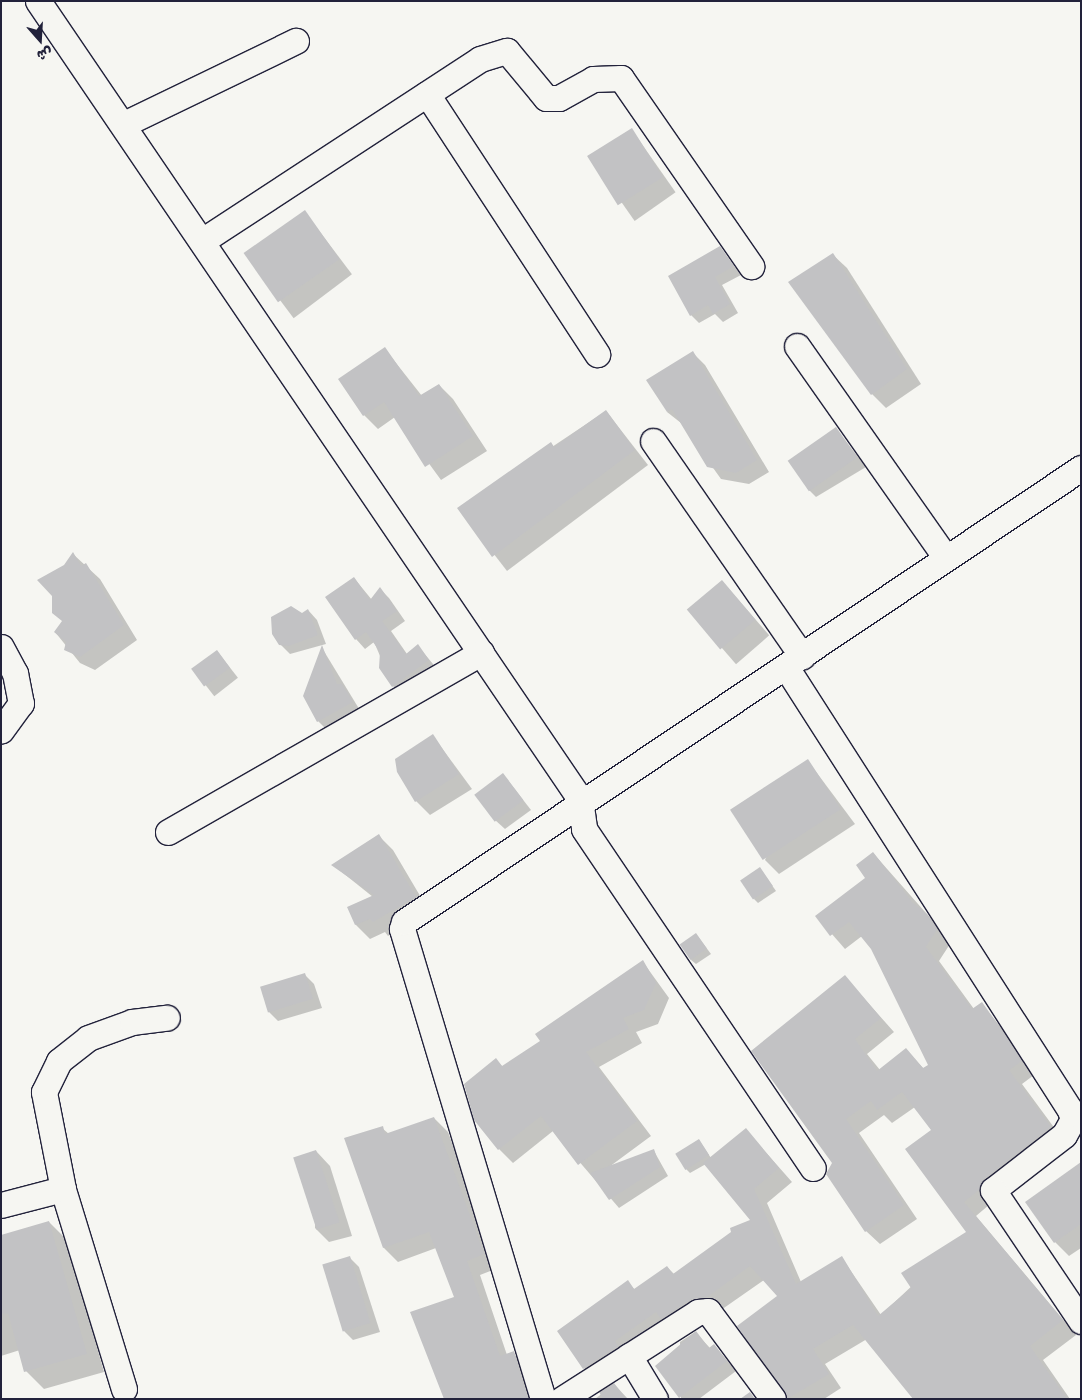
<!DOCTYPE html>
<meta charset="utf-8">
<style>
body{margin:0}
#map{position:relative;width:1082px;height:1400px;overflow:hidden;background:#f6f6f2;font-family:"Shantell Sans","Playpen Sans Arabic",sans-serif}
div>[style]{position:absolute}
.shadow>*{inset:0;background:#0003;transform-origin:0 0}
.building>*{inset:0;background:#c2c2c4;transform-origin:0 0}
.roads{filter:drop-shadow(1px 0 #22223b) drop-shadow(-1px 0 #22223b) drop-shadow(0 1px #22223b) drop-shadow(0 -1px #22223b)}
.street>*{height:25px;margin:-12.5px;padding:0 12.5px;transform-origin:12.5px;border-radius:12.5px;background:#f6f6f2}
span{translate:-50% -50%;white-space:nowrap;text-align:center;line-height:1.15;-webkit-text-stroke:5px #f6f6f2;paint-order:stroke}
.frame{position:absolute;inset:0;border:2px solid #22223b;pointer-events:none}
.north{position:absolute;left:15px;top:15px;width:50px;height:50px;-webkit-text-stroke:4px #f6f6f2;paint-order:stroke;rotate:161deg;font-size:14px;font-weight:700;line-height:20px;text-align:center;color:#22223b}
.north::after{content:'';display:block;margin:auto;width:18px;height:22px;background:#22223b;clip-path:polygon(50% 0,100% 100%,50% 72%,0 100%)}
</style>
<div id="map">
<div class="shadow">
<div style="left:632px;top:130px;width:76px;height:50px;rotate:55deg"></div>
<div style="left:305px;top:212px;width:78px;height:73px;rotate:53deg"></div>
<div style="clip-path:polygon(720px 248px,741px 275px,722px 285px,738px 313px,723px 322px,715px 314px,699px 323px,691px 315px)"></div>
<div style="clip-path:polygon(832px 254px,847px 268px,921px 384px,886px 408px,872px 394px)"></div>
<div style="clip-path:polygon(385px 349px,422px 396px,439px 385px,453px 399px,487px 451px,441px 480px,395px 417px,378px 429px,364px 415px)"></div>
<div style="clip-path:polygon(693px 353px,705px 365px,769px 472px,749px 484px,721px 479px,681px 423px,667px 412px)"></div>
<div style="clip-path:polygon(606px 411px,648px 465px,507px 571px,459px 509px)"></div>
<div style="clip-path:polygon(836px 429px,866px 467px,816px 497px,807px 488px)"></div>
<div style="clip-path:polygon(73px 554px,100px 579px,137px 640px,95px 670px,80px 663px,55px 632px,63px 622px)"></div>
<div style="clip-path:polygon(354px 578px,372px 600px,380px 589px,389px 598px,405px 621px,391px 631px,407px 654px,418px 646px,438px 670px,402px 695px,393px 686px,374px 642px,365px 649px,356px 639px)"></div>
<div style="left:722px;top:581px;width:72px;height:44px;rotate:49deg"></div>
<div style="clip-path:polygon(308px 610px,317px 620px,326px 644px,290px 654px,280px 644px)"></div>
<div style="clip-path:polygon(322px 648px,361px 712px,327px 730px,318px 721px)"></div>
<div style="left:217px;top:651px;width:34px;height:30px;rotate:52deg"></div>
<div style="clip-path:polygon(433px 736px,472px 789px,430px 815px,416px 801px)"></div>
<div style="clip-path:polygon(808px 761px,855px 824px,779px 874px,765px 860px)"></div>
<div style="clip-path:polygon(503px 774px,531px 810px,505px 829px,495px 820px)"></div>
<div style="clip-path:polygon(379px 836px,393px 850px,429px 911px,388px 936px,385px 932px,370px 939px,356px 925px,349px 908px,373px 897px,333px 865px)"></div>
<div style="clip-path:polygon(873px 853px,941px 930px,950px 944px,939px 961px,974px 1009px,982px 1004px,1017px 1047px,1034px 1075px,1022px 1084px,1064px 1141px,976px 1216px,1076px 1335px,1043px 1360px,1070px 1399px,915px 1399px,867px 1339px,825px 1364px,841px 1388px,824px 1399px,788px 1399px,778px 1296px,764px 1280px,721px 1310px,597px 1382px,584px 1368px,628px 1282px,635px 1290px,667px 1267px,674px 1274px,752px 1220px,706px 1164px,690px 1173px,686px 1169px,699px 1140px,711px 1158px,746px 1130px,792px 1182px,767px 1203px,801px 1282px,842px 1258px,881px 1315px,968px 1233px,933px 1130px,915px 1107px,892px 1123px,884px 1115px,859px 1133px,917px 1219px,880px 1244px,866px 1231px,834px 1163px,845px 977px,894px 1032px,867px 1054px,880px 1070px,906px 1050px,924px 1069px,929px 1065px,872px 949px,862px 936px,845px 949px,817px 917px,867px 878px)"></div>
<div style="clip-path:polygon(760px 868px,776px 891px,758px 903px,754px 899px)"></div>
<div style="clip-path:polygon(696px 934px,711px 954px,696px 964px,691px 960px)"></div>
<div style="clip-path:polygon(643px 962px,669px 998px,658px 1024px,636px 1032px,642px 1043px,599px 1067px,651px 1136px,609px 1167px,654px 1151px,668px 1176px,619px 1208px,553px 1131px,513px 1163px,499px 1149px,496px 1060px,503px 1067px,541px 1041px)"></div>
<div style="clip-path:polygon(305px 975px,314px 984px,322px 1008px,278px 1021px,269px 1012px)"></div>
<div style="clip-path:polygon(434px 1118px,448px 1132px,498px 1268px,480px 1275px,507px 1355px,513px 1353px,527px 1367px,538px 1399px,444px 1399px,455px 1298px,436px 1248px,398px 1262px,384px 1248px,346px 1138px,382px 1128px,389px 1134px)"></div>
<div style="clip-path:polygon(316px 1151px,330px 1166px,352px 1236px,329px 1242px,315px 1228px)"></div>
<div style="clip-path:polygon(1081px 1164px,1081px 1248px,1069px 1256px,1055px 1242px)"></div>
<div style="clip-path:polygon(49px 1222px,67px 1240px,104px 1372px,44px 1389px,26px 1371px,20px 1350px,1px 1356px,1px 1236px)"></div>
<div style="clip-path:polygon(350px 1258px,359px 1267px,380px 1332px,353px 1340px,344px 1331px)"></div>
<div style="clip-path:polygon(695px 1332px,710px 1348px,714px 1345px,736px 1371px,699px 1399px,681px 1399px,680px 1342px)"></div>
<div style="clip-path:polygon(614px 1384px,628px 1399px,595px 1399px)"></div>
</div>
<div class="building">
<div style="left:632px;top:128px;width:58px;height:53px;rotate:58deg"></div>
<div style="left:305px;top:210px;width:60px;height:75px;rotate:55deg"></div>
<div style="clip-path:polygon(720px 246px,734px 266px,715px 277px,730px 304px,713px 314px,708px 305px,690px 316px,668px 276px)"></div>
<div style="clip-path:polygon(833px 253px,907px 369px,871px 395px,788px 282px)"></div>
<div style="clip-path:polygon(385px 347px,419px 396px,439px 384px,473px 436px,425px 467px,384px 402px,363px 416px,338px 379px)"></div>
<div style="clip-path:polygon(693px 351px,757px 460px,736px 473px,707px 467px,672px 409px,667px 412px,646px 380px)"></div>
<div style="clip-path:polygon(606px 410px,635px 450px,492px 557px,457px 508px,551px 442px,554px 447px)"></div>
<div style="left:836px;top:427px;width:37px;height:59px;rotate:55deg"></div>
<div style="clip-path:polygon(73px 552px,81px 566px,86px 563px,124px 625px,80px 657px,64px 650px,66px 642px,54px 632px,62px 621px,52px 613px,52px 596px,37px 580px,64px 565px)"></div>
<div style="clip-path:polygon(354px 577px,370px 600px,380px 587px,397px 611px,382px 621px,406px 654px,418px 644px,429px 660px,392px 687px,379px 668px,380px 652px,366px 632px,355px 640px,325px 597px)"></div>
<div style="left:722px;top:580px;width:52px;height:46px;rotate:50deg"></div>
<div style="clip-path:polygon(291px 606px,302px 613px,308px 609px,318px 635px,289px 646px,279px 645px,272px 634px,271px 617px)"></div>
<div style="clip-path:polygon(322px 645px,337px 684px,342px 684px,353px 702px,317px 722px,303px 696px)"></div>
<div style="left:217px;top:650px;width:22px;height:32px;rotate:54deg"></div>
<div style="clip-path:polygon(433px 734px,459px 774px,415px 802px,397px 772px,395px 759px)"></div>
<div style="left:808px;top:759px;width:60px;height:93px;rotate:57deg"></div>
<div style="left:503px;top:773px;width:34px;height:36px;rotate:53deg"></div>
<div style="clip-path:polygon(379px 834px,416px 897px,373px 922px,370px 919px,355px 925px,347px 907px,374px 895px,331px 865px)"></div>
<div style="clip-path:polygon(873px 852px,913px 903px,927px 914px,937px 929px,926px 947px,972px 1009px,982px 1002px,1003px 1032px,1022px 1061px,1009px 1070px,1051px 1127px,984px 1179px,979px 1190px,964px 1202px,1063px 1320px,1030px 1346px,1067px 1399px,913px 1399px,853px 1325px,813px 1349px,829px 1374px,787px 1399px,737px 1326px,777px 1296px,750px 1266px,707px 1297px,690px 1300px,661px 1319px,656px 1312px,615px 1341px,618px 1346px,583px 1369px,557px 1331px,628px 1280px,634px 1289px,667px 1266px,673px 1274px,731px 1232px,730px 1228px,750px 1220px,703px 1163px,746px 1128px,779px 1168px,754px 1189px,796px 1284px,842px 1256px,878px 1316px,911px 1288px,901px 1273px,966px 1232px,905px 1149px,931px 1130px,902px 1092px,877px 1110px,871px 1101px,846px 1119px,904px 1205px,865px 1232px,826px 1174px,832px 1163px,751px 1051px,845px 975px,881px 1018px,855px 1039px,877px 1071px,906px 1048px,923px 1068px,928px 1065px,871px 949px,849px 922px,830px 936px,815px 916px,865px 878px,856px 865px)"></div>
<div style="left:760px;top:867px;width:23px;height:24px;rotate:56deg"></div>
<div style="left:696px;top:933px;width:19px;height:20px;rotate:55deg"></div>
<div style="clip-path:polygon(643px 960px,656px 983px,644px 1010px,623px 1018px,629px 1029px,586px 1052px,637px 1121px,578px 1165px,541px 1116px,498px 1150px,474px 1120px,464px 1084px,496px 1058px,502px 1066px,540px 1041px,535px 1034px)"></div>
<div style="left:305px;top:973px;width:27px;height:47px;rotate:73deg"></div>
<div style="clip-path:polygon(434px 1117px,484px 1254px,467px 1261px,500px 1356px,514px 1351px,528px 1399px,444px 1399px,410px 1312px,454px 1297px,429px 1232px,383px 1248px,344px 1138px,383px 1126px,385px 1134px)"></div>
<div style="left:699px;top:1139px;width:19px;height:28px;rotate:58deg"></div>
<div style="clip-path:polygon(654px 1149px,660px 1167px,609px 1200px,590px 1173px)"></div>
<div style="left:316px;top:1150px;width:76px;height:24px;rotate:72deg"></div>
<div style="clip-path:polygon(1081px 1162px,1081px 1224px,1054px 1243px,1025px 1202px)"></div>
<div style="clip-path:polygon(49px 1221px,87px 1354px,24px 1372px,8px 1313px,1px 1314px,1px 1235px)"></div>
<div style="left:350px;top:1256px;width:70px;height:29px;rotate:73deg"></div>
<div style="clip-path:polygon(696px 1331px,709px 1348px,714px 1344px,727px 1361px,679px 1398px,655px 1366px)"></div>
<div style="clip-path:polygon(614px 1383px,626px 1399px,603px 1399px,599px 1392px)"></div>
<div style="clip-path:polygon(750px 1392px,755px 1399px,740px 1399px)"></div>
</div>
<div class="roads">
<div class="street">
<div style="left:38px;top:1px;width:965px;rotate:55.82deg"></div>
<div style="left:580px;top:799px;width:30px;rotate:82deg"></div>
<div style="left:584px;top:829px;width:409px;rotate:56deg"></div>
<div style="left:427px;top:94px;width:311px;rotate:56.8deg"></div>
<div style="left:124px;top:124px;width:191px;rotate:-25.8deg"></div>
<div style="left:202px;top:241px;width:332px;rotate:-33.2deg"></div>
<div style="left:480px;top:59px;width:28px;rotate:-17deg"></div>
<div style="left:507px;top:51px;width:61px;rotate:50.3deg"></div>
<div style="left:546px;top:98px;width:13px"></div>
<div style="left:559px;top:98px;width:39px;rotate:-29deg"></div>
<div style="left:593px;top:79px;width:28px;rotate:-2deg"></div>
<div style="left:621px;top:78px;width:229px;rotate:55.3deg"></div>
<div style="left:797px;top:346px;width:259px;rotate:54.9deg"></div>
<div style="left:653px;top:441px;width:262px;rotate:55.3deg"></div>
<div style="left:1px;top:647px;width:30px;rotate:62deg"></div>
<div style="left:15px;top:673px;width:31px;rotate:79deg"></div>
<div style="left:21px;top:703px;width:34px;rotate:126deg"></div>
<div style="left:786px;top:667px;width:526px;rotate:57.34deg"></div>
<div style="left:1070px;top:1110px;width:9px;rotate:72deg"></div>
<div style="left:1073px;top:1119px;width:18px;rotate:119deg"></div>
<div style="left:1064px;top:1135px;width:90px;rotate:142.2deg"></div>
<div style="left:993px;top:1190px;width:158px;rotate:56.1deg"></div>
<div style="left:168px;top:832px;width:361px;rotate:-29.8deg"></div>
<div style="left:1px;top:1205px;width:64px;rotate:-14.5deg"></div>
<div style="left:629px;top:1356px;width:50px;rotate:58.8deg"></div>
<div style="left:124px;top:1389px;width:209px;rotate:-107deg"></div>
<div style="left:63px;top:1189px;width:99px;rotate:-101.1deg"></div>
<div style="left:44px;top:1092px;width:34px;rotate:-64deg"></div>
<div style="left:59px;top:1061px;width:37px;rotate:-38deg"></div>
<div style="left:88px;top:1038px;width:47px;rotate:-20deg"></div>
<div style="left:132px;top:1022px;width:35px;rotate:-7deg"></div>
<div style="left:543px;top:1399px;width:491px;rotate:-106.7deg"></div>
<div style="left:402px;top:929px;width:7px;rotate:-74deg"></div>
<div style="left:404px;top:922px;width:815px;rotate:-33.85deg"></div>
<div style="left:562px;top:1399px;width:161px;rotate:-32.6deg"></div>
<div style="left:698px;top:1312px;width:10px;rotate:-6deg"></div>
<div style="left:708px;top:1311px;width:109px;rotate:53.5deg"></div>
</div>
</div>
<div class="frame"></div>
<div class="north">ش</div>
</div>
